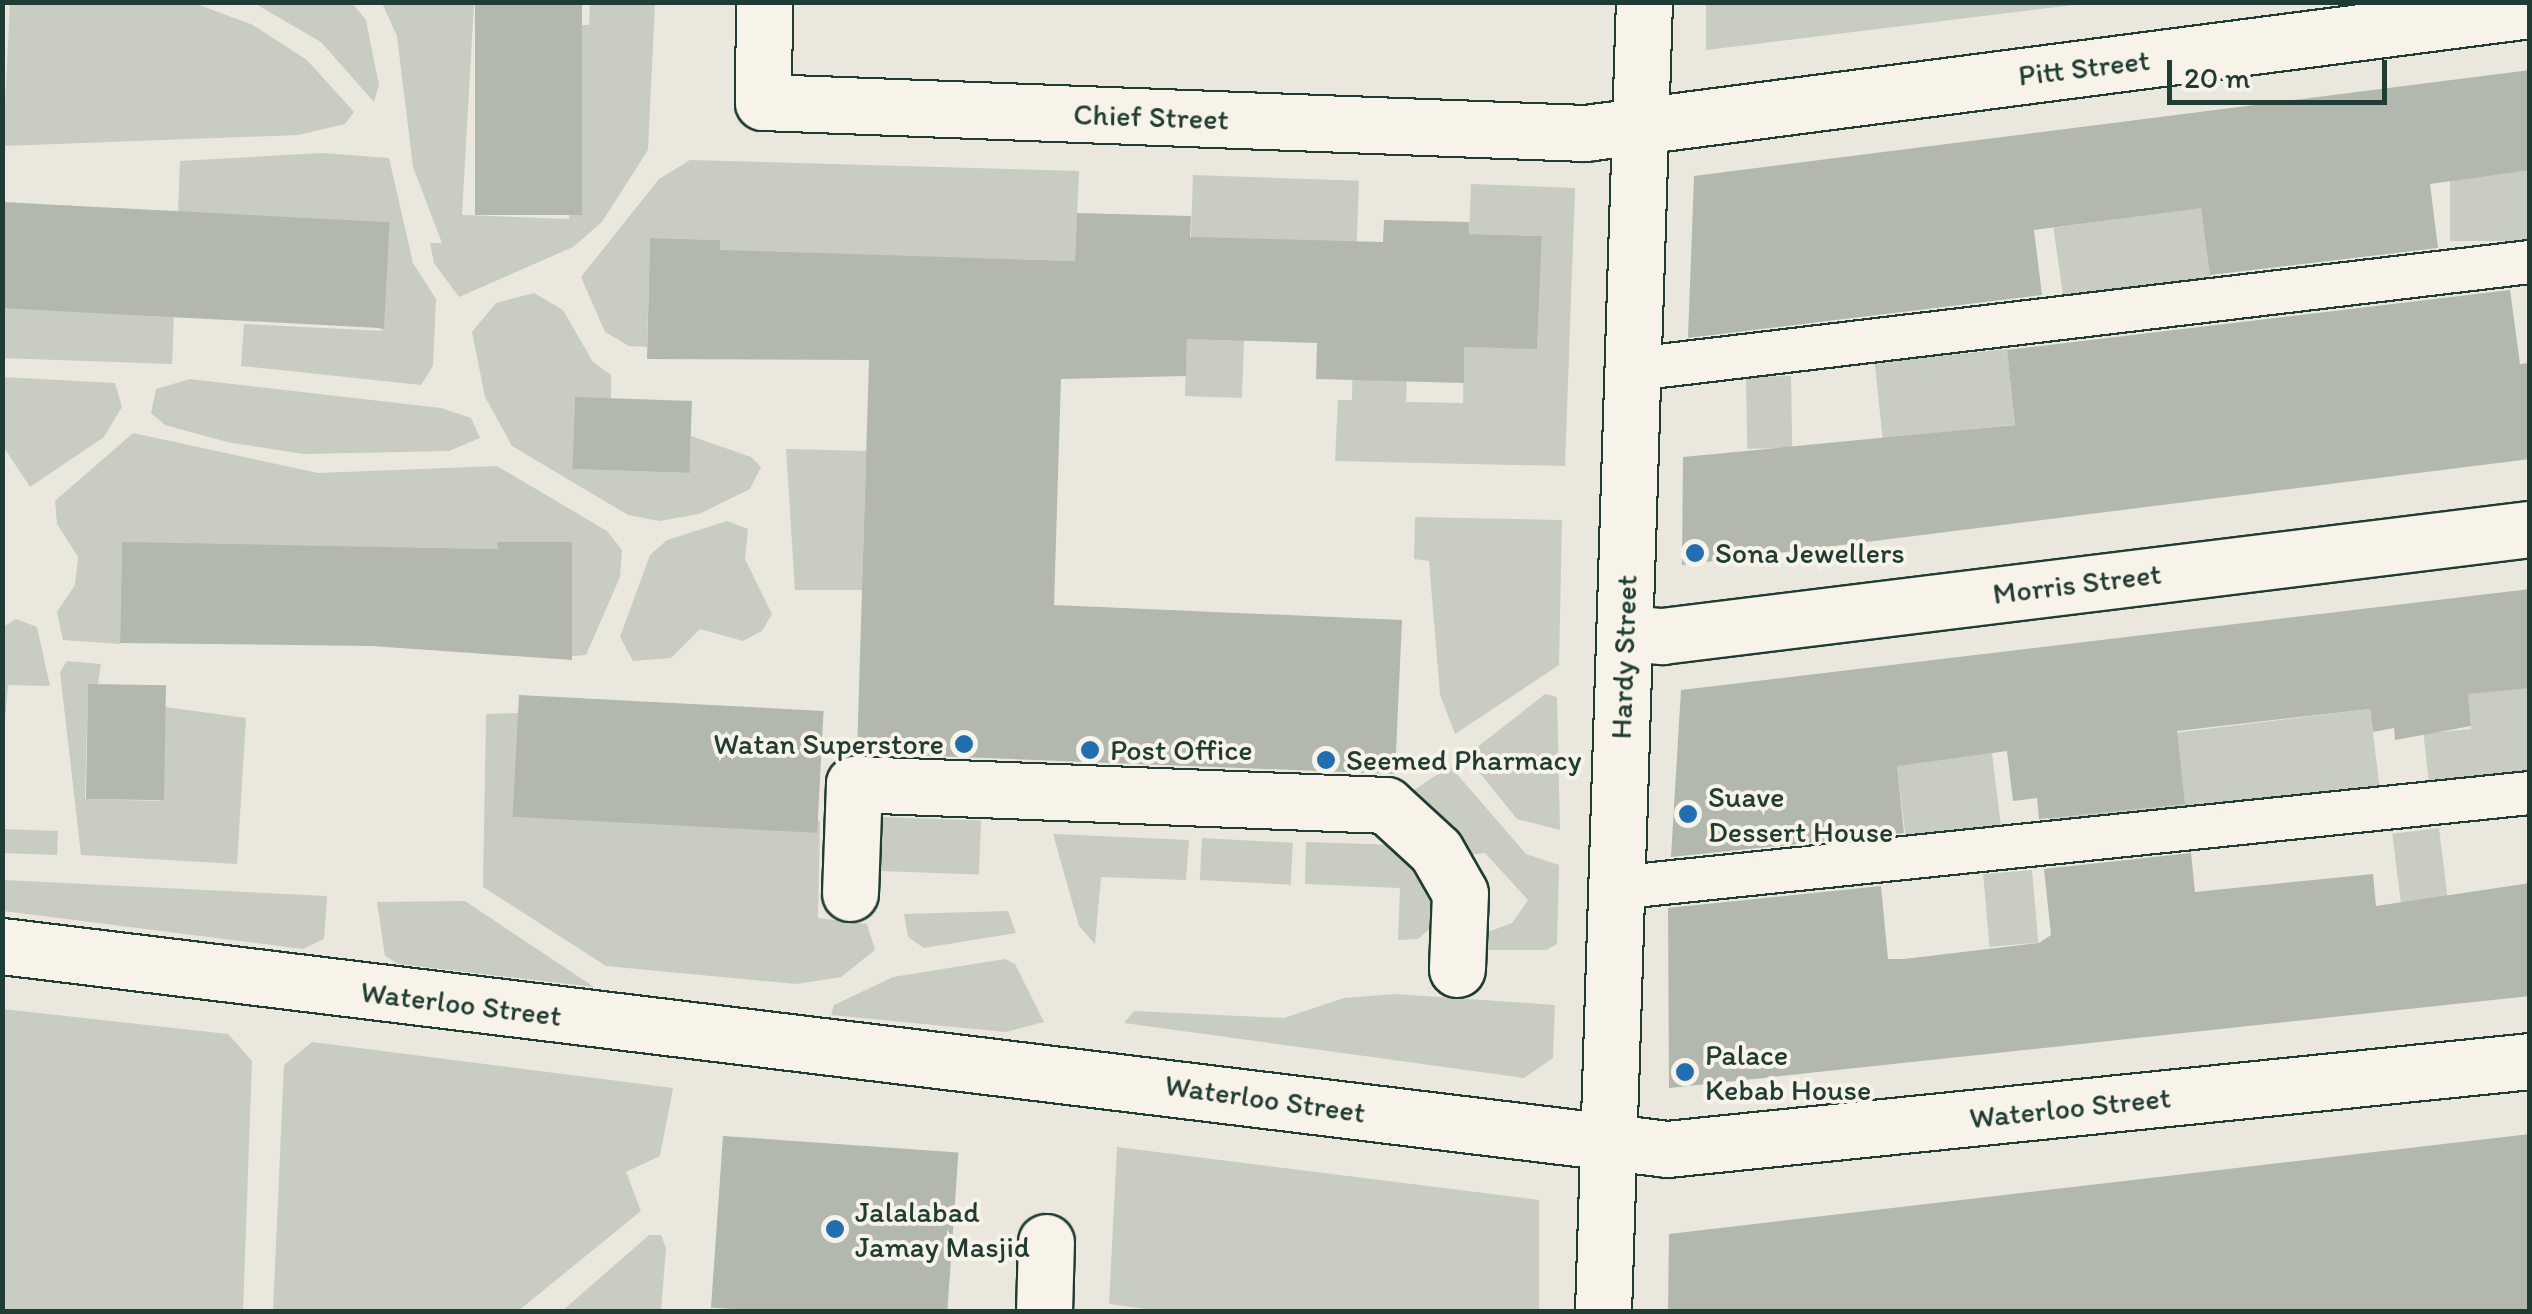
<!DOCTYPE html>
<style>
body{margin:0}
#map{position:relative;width:2532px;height:1314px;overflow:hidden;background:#eae8dd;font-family:Itim,sans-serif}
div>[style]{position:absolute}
.green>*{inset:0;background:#c8ccc1;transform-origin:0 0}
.building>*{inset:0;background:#b2b8ae;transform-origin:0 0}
.roads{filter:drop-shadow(2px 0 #1f3d34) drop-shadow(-2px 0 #1f3d34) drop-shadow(0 2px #1f3d34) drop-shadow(0 -2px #1f3d34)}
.service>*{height:42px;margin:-21px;padding:0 21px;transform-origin:21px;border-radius:21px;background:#f7f3e8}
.pedestrian>*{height:55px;margin:-27.5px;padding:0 27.5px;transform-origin:27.5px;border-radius:27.5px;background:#f7f3e8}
.minor>*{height:55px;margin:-27.5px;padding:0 27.5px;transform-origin:27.5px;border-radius:27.5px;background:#f7f3e8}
.dots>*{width:28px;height:28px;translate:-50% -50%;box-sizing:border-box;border:5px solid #f7f3e8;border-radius:50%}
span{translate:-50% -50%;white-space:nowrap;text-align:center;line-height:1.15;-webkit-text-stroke:8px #f7f3e8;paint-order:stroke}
.street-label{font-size:30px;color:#1f3d34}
.poi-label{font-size:30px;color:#1f3d34}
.left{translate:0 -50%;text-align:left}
.right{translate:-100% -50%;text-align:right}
.frame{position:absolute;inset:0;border:5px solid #1f3d34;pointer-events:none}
.scale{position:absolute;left:2167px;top:60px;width:220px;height:45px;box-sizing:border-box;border:5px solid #1f3d34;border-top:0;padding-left:12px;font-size:30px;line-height:35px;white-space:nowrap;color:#1f3d34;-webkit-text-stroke:8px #f7f3e8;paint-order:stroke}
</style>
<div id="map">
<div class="green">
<div style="clip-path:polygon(10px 3px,194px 3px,253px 25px,307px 60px,354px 112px,345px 124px,298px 135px,3px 146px)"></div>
<div style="clip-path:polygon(254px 3px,352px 3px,366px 20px,379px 85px,374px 102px,321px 42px)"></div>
<div style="clip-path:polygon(382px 3px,474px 3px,462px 215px,569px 219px,580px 25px,589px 25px,590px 3px,655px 3px,648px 150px,602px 222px,573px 247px,459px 297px,434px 263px,430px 243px,442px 243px,413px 167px,397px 36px)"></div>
<div style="clip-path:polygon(1706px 3px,1706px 2px,2090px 3px,1706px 50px)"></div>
<div style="clip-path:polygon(322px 153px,389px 158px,413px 263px,436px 299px,433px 366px,421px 385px,241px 366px,244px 324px,384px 331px,178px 215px,180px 161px)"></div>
<div style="clip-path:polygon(690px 160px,1079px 171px,1075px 261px,720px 251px,720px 240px,650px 238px,647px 347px,629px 346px,605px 332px,581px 277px,659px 179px)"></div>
<div style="left:2529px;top:170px;width:71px;height:79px;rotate:90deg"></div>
<div style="left:1193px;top:175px;width:166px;height:63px;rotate:2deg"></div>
<div style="clip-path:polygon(1471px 184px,1575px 188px,1565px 466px,1335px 461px,1338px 400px,1352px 400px,1353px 338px,1408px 340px,1406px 402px,1463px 403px,1464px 347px,1537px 348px,1542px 236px,1469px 234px)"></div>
<div style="left:2201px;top:207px;width:76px;height:149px;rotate:82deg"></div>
<div style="clip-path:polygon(534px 293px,563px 310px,593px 362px,611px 375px,611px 399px,575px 398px,573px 469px,689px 473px,691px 436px,751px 457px,761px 467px,750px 489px,699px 514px,659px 521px,628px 515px,512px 446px,485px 397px,472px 332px,496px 303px)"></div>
<div style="left:2px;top:308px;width:172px;height:50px;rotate:2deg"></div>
<div style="left:1187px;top:338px;width:57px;height:58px;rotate:2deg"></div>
<div style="left:2007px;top:349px;width:76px;height:133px;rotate:84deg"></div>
<div style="left:1791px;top:376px;width:72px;height:45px;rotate:89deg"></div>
<div style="clip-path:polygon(2px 377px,115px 383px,122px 407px,104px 437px,30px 487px,3px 446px)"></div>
<div style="clip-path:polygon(190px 379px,441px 408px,471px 418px,480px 438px,449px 451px,303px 454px,227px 442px,165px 425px,151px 413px,156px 389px)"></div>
<div style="clip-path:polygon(133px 433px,318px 473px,497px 466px,607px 531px,622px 550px,620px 577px,586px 655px,572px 656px,571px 542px,498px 542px,498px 549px,122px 543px,120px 644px,63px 640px,57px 612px,75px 585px,78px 557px,57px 524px,55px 501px)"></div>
<div style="clip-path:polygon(786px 449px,866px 451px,862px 590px,795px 590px)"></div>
<div style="clip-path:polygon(1415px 517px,1562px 520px,1559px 665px,1455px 734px,1440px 695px,1429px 561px,1414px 559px)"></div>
<div style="clip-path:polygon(727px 521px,748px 529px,745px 559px,772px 614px,762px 631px,743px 641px,700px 629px,671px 658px,633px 661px,620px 637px,650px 555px,667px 540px)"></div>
<div style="clip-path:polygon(16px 619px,37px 627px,50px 686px,8px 685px,3px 742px,3px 627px)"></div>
<div style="clip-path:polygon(67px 661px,101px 664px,98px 684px,88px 684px,85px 799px,161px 801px,165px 707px,246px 718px,237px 864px,81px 855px,60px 672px)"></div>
<div style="clip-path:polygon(2529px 687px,2529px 773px,2429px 784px,2420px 702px,2434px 699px,2438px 732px,2471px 729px,2468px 694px)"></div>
<div style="clip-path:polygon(1545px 694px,1557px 697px,1560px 830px,1517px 819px,1466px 756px)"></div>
<div style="left:2370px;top:709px;width:80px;height:333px;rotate:83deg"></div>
<div style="clip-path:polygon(519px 713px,592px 814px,820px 821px,818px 918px,867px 924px,875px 950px,841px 977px,797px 984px,606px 966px,483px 887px,486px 714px)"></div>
<div style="left:1992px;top:753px;width:78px;height:96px;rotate:83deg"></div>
<div style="clip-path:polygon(1450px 766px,1526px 854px,1559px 865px,1557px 944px,1546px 950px,1487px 950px,1485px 933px,1512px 923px,1528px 900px,1485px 853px,1458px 856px,1405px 796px)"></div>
<div style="left:881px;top:817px;width:100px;height:54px;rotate:2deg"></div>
<div style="left:2439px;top:828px;width:70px;height:47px;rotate:83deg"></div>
<div style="left:3px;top:829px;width:55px;height:24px;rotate:2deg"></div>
<div style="clip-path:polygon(1053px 834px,1189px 840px,1186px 880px,1101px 877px,1095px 944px,1079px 926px)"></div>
<div style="left:1202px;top:838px;width:91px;height:42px;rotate:3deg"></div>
<div style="clip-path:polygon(1306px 842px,1397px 845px,1430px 876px,1437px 922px,1418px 939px,1398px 940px,1400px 888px,1305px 884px)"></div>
<div style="left:2032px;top:870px;width:73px;height:49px;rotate:85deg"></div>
<div style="clip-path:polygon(3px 880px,327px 896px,324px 939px,303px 949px,3px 911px)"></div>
<div style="clip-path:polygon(465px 901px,594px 987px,398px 964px,385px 956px,377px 902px)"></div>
<div style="clip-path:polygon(1008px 911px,1016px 933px,924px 948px,908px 937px,904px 914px)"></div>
<div style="clip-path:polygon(1005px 959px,1015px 964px,1044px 1022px,1006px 1032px,831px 1015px,834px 1005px,893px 977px)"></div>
<div style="clip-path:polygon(1395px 994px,1555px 1005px,1553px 1058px,1524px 1078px,1124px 1023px,1134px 1011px,1284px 1018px,1344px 998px)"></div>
<div style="clip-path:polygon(3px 1009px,228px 1034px,252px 1061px,243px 1311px,3px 1311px)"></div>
<div style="clip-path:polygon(312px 1042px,673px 1088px,660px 1156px,626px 1172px,641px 1211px,518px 1311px,273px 1311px,284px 1065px)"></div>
<div style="clip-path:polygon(1117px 1147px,1539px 1200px,1539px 1311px,1167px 1312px,1109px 1304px)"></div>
<div style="clip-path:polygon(649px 1235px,661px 1235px,666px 1248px,661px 1311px,562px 1311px)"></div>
</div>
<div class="building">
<div style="left:475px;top:2px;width:107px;height:213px"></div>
<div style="clip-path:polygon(2530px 70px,2530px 170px,2430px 184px,2438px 248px,2210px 275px,2201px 208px,2034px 230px,2042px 295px,1688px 338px,1694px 176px)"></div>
<div style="left:2px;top:202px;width:388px;height:106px;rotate:3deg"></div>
<div style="clip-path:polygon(1077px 213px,1191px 216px,1190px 237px,1383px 242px,1384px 220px,1469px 222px,1469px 234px,1542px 236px,1537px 349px,1464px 347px,1464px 383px,1316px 379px,1317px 343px,1187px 339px,1186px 376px,1061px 379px,1054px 605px,1402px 620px,1395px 774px,857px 753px,869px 360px,647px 359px,650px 238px,720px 240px,720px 250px,1075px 261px)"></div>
<div style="clip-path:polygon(2510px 290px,2520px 364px,2530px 363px,2530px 459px,1682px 565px,1683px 457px,2015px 425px,2007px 350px)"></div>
<div style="left:575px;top:397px;width:117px;height:72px;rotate:2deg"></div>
<div style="clip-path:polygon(122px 542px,498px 549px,497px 542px,572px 542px,572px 660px,372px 646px,120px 643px)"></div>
<div style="clip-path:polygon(2530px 589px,2530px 688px,2468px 694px,2471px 726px,2395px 740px,2394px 728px,2373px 732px,2370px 709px,2177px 731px,2185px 804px,2039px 819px,2037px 798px,2013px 801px,2007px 751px,1897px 766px,1904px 833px,1671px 857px,1681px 690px)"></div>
<div style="left:88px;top:684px;width:78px;height:115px;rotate:1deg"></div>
<div style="left:519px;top:695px;width:305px;height:122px;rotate:3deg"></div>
<div style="clip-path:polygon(2191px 853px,2195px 892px,2373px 874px,2376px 906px,2530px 883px,2530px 996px,1669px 1088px,1668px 908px,1881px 886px,1888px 959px,1904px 959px,2039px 943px,2051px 935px,2044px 869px)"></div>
<div style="clip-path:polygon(2530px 1134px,2530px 1312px,1668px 1312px,1669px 1234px)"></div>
<div style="left:723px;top:1136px;width:236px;height:172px;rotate:4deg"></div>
</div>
<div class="roads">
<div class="service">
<div style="left:1635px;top:369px;width:901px;rotate:-6.82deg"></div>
<div style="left:1615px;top:888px;width:920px;rotate:-5.93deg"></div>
</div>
<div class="pedestrian">
<div style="left:850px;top:893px;width:109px;rotate:-87.9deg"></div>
<div style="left:854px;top:784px;width:532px;rotate:2.26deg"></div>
<div style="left:1386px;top:805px;width:68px;rotate:42.6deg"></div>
<div style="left:1436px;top:851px;width:48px;rotate:60.3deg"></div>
<div style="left:1460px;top:893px;width:76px;rotate:92.3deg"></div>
</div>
<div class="minor">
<div style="left:764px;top:2px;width:100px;rotate:90.6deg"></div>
<div style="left:763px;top:102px;width:823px;rotate:2.16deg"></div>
<div style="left:1585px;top:133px;width:953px;rotate:-7.42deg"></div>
<div style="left:1625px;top:633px;width:37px;rotate:5deg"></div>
<div style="left:1662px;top:636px;width:875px;rotate:-7.03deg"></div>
<div style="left:2px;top:946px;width:1677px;rotate:6.95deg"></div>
<div style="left:1667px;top:1149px;width:867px;rotate:-5.82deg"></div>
<div style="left:1044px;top:1312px;width:70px;rotate:-88.4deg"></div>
<div style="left:1603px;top:1312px;width:1311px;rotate:-88.21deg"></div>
</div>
</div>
<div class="dots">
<div style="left:1695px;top:553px;background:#1f6fb2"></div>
<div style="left:964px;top:744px;background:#1f6fb2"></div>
<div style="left:1090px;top:750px;background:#1f6fb2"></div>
<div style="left:1326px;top:760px;background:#1f6fb2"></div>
<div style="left:1688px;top:814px;background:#1f6fb2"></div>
<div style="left:1685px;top:1072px;background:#1f6fb2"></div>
<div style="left:835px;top:1229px;background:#1f6fb2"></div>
</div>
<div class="street-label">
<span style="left:2084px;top:68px;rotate:-7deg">Pitt Street</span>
<span style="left:1151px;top:117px;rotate:2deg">Chief Street</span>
<span style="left:2077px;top:584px;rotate:-7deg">Morris Street</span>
<span style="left:1624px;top:657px;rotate:-88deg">Hardy Street</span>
<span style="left:461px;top:1004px;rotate:7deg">Waterloo Street</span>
<span style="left:1265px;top:1099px;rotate:8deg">Waterloo Street</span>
<span style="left:2070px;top:1108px;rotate:-6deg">Waterloo Street</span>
</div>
<div class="poi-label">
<span class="left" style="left:1715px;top:553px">Sona Jewellers</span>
<span class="right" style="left:944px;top:744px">Watan Superstore</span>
<span class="left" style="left:1110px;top:750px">Post Office</span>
<span class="left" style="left:1346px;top:760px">Seemed Pharmacy</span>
<span class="left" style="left:1708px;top:814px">Suave<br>Dessert House</span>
<span class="left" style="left:1705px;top:1072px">Palace<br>Kebab House</span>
<span class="left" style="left:855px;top:1229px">Jalalabad<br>Jamay Masjid</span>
</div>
<div class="frame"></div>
<div class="scale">20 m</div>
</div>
